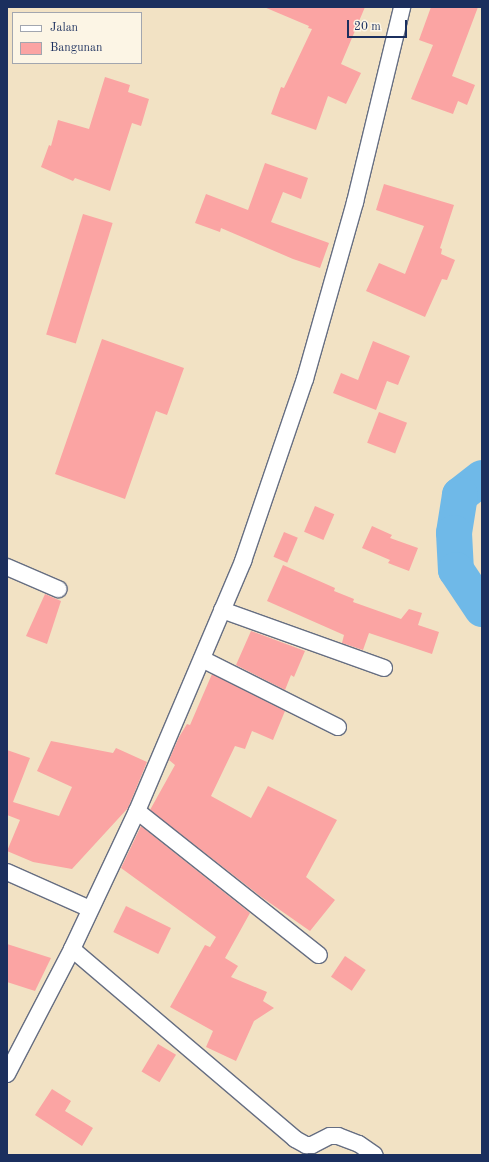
<!DOCTYPE html>
<style>
body{margin:0}
#map{position:relative;width:489px;height:1162px;overflow:hidden;background:#f2e2c4;font-family:"Old Standard TT",serif}
div>[style]{position:absolute}
.river>*{height:36px;margin:-18px;padding:0 18px;transform-origin:18px;border-radius:18px;background:#6fb9e8}
.building>*{inset:0;background:#fba4a3;transform-origin:0 0}
.roads{filter:drop-shadow(1px 0 #666e82) drop-shadow(-1px 0 #666e82) drop-shadow(0 1px #666e82) drop-shadow(0 -1px #666e82)}
.street>*{height:16px;margin:-8px;padding:0 8px;transform-origin:8px;border-radius:8px;background:#fff}
span{translate:-50% -50%;white-space:nowrap;text-align:center;line-height:1.15;-webkit-text-stroke:3px #fcf5e5;paint-order:stroke}
.frame{position:absolute;inset:0;border:8px solid #1b2f5e;pointer-events:none}
.legend{position:absolute;left:12px;top:12px;width:130px;height:52px;box-sizing:border-box;background:#fcf5e5;border:1px solid #a2a6af;margin:0;padding:5px 7px;list-style:none;font-size:12px;color:#1b2f5e}
.legend li{display:flex;align-items:center;gap:8px;height:20px}
.legend b{width:20px;border:1px solid #a2a6af}
.scale{position:absolute;left:347px;top:20px;width:60px;height:18px;box-sizing:border-box;border:2px solid #1b2f5e;border-top:0;padding-left:5px;font-size:12px;line-height:14px;white-space:nowrap;color:#1b2f5e;-webkit-text-stroke:3px #fcf5e5;paint-order:stroke}
</style>
<div id="map">
<div class="river">
<div style="left:482px;top:478px;width:28px;rotate:142deg"></div>
<div style="left:460px;top:495px;width:38px;rotate:99deg"></div>
<div style="left:454px;top:533px;width:37px;rotate:87deg"></div>
<div style="left:456px;top:570px;width:47px;rotate:56.3deg"></div>
</div>
<div class="building">
<div style="clip-path:polygon(264px 7px,365px 7px,341px 64px,361px 73px,346px 104px,328px 96px,316px 130px,271px 114px,281px 87px,284px 88px,312px 29px,308px 28px,309px 26px)"></div>
<div style="clip-path:polygon(431px 7px,478px 7px,452px 76px,475px 85px,467px 105px,458px 101px,453px 114px,411px 99px,433px 45px,419px 40px)"></div>
<div style="clip-path:polygon(105px 77px,130px 85px,128px 92px,149px 99px,141px 126px,132px 123px,110px 191px,75px 178px,73px 181px,41px 167px,49px 145px,51px 146px,58px 120px,89px 129px)"></div>
<div style="clip-path:polygon(265px 163px,308px 178px,301px 199px,283px 192px,271px 222px,329px 243px,320px 268px,293px 259px,221px 228px,220px 232px,195px 223px,206px 194px,248px 210px)"></div>
<div style="clip-path:polygon(384px 184px,454px 205px,440px 248px,442px 249px,441px 254px,455px 260px,447px 280px,442px 279px,425px 317px,366px 291px,379px 263px,405px 274px,424px 226px,376px 210px)"></div>
<div style="left:83px;top:214px;width:31px;height:126px;rotate:17deg"></div>
<div style="clip-path:polygon(102px 339px,184px 368px,167px 415px,156px 411px,125px 499px,55px 474px)"></div>
<div style="clip-path:polygon(373px 341px,410px 356px,398px 385px,387px 381px,376px 410px,333px 393px,341px 373px,358px 380px)"></div>
<div style="left:379px;top:412px;width:30px;height:33px;rotate:21deg"></div>
<div style="left:315px;top:506px;width:21px;height:28px;rotate:23deg"></div>
<div style="clip-path:polygon(372px 526px,392px 535px,390px 538px,418px 548px,409px 571px,388px 563px,390px 560px,362px 548px)"></div>
<div style="left:284px;top:532px;width:15px;height:27px;rotate:23deg"></div>
<div style="clip-path:polygon(283px 565px,335px 588px,334px 591px,354px 599px,353px 602px,401px 619px,409px 609px,422px 613px,418px 625px,439px 632px,432px 654px,369px 633px,363px 650px,342px 643px,344px 635px,267px 601px)"></div>
<div style="clip-path:polygon(45px 594px,61px 601px,47px 644px,26px 636px)"></div>
<div style="clip-path:polygon(251px 631px,305px 651px,294px 677px,291px 675px,285px 690px,236px 665px)"></div>
<div style="clip-path:polygon(212px 674px,285px 711px,273px 740px,252px 731px,245px 749px,235px 746px,211px 796px,251px 818px,268px 786px,337px 820px,306px 877px,335px 900px,310px 931px,260px 896px,150px 810px,175px 765px,169px 760px,179px 737px,187px 724px,190px 725px)"></div>
<div style="clip-path:polygon(51px 741px,113px 753px,116px 748px,147px 762px,128px 808px,72px 869px,33px 862px,7px 851px,20px 820px,7px 815px,7px 750px,30px 758px,13px 802px,59px 816px,72px 787px,37px 771px)"></div>
<div style="clip-path:polygon(141px 826px,250px 913px,225px 958px,238px 966px,231px 977px,267px 992px,263px 1001px,274px 1008px,254px 1021px,236px 1061px,206px 1047px,213px 1031px,170px 1007px,205px 945px,210px 947px,216px 937px,121px 868px)"></div>
<div style="left:126px;top:906px;width:50px;height:29px;rotate:26deg"></div>
<div style="clip-path:polygon(7px 944px,51px 958px,35px 991px,7px 982px)"></div>
<div style="left:345px;top:956px;width:25px;height:25px;rotate:34deg"></div>
<div style="left:158px;top:1044px;width:21px;height:32px;rotate:31deg"></div>
<div style="clip-path:polygon(52px 1089px,71px 1101px,65px 1111px,93px 1128px,82px 1146px,35px 1115px)"></div>
</div>
<div class="roads">
<div class="street">
<div style="left:7px;top:567px;width:56px;rotate:23.3deg"></div>
<div style="left:222px;top:610px;width:172px;rotate:19.7deg"></div>
<div style="left:202px;top:659px;width:152px;rotate:26.6deg"></div>
<div style="left:137px;top:811px;width:232px;rotate:38.4deg"></div>
<div style="left:7px;top:872px;width:91px;rotate:24deg"></div>
<div style="left:72px;top:949px;width:293px;rotate:40.4deg"></div>
<div style="left:295px;top:1139px;width:13px;rotate:29deg"></div>
<div style="left:306px;top:1145px;width:6px"></div>
<div style="left:312px;top:1145px;width:20px;rotate:-27deg"></div>
<div style="left:330px;top:1136px;width:8px"></div>
<div style="left:338px;top:1136px;width:22px;rotate:21deg"></div>
<div style="left:359px;top:1144px;width:19px;rotate:35deg"></div>
<div style="left:7px;top:1074px;width:141px;rotate:-62.5deg"></div>
<div style="left:72px;top:949px;width:153px;rotate:-64.8deg"></div>
<div style="left:137px;top:811px;width:272px;rotate:-67deg"></div>
<div style="left:243px;top:561px;width:192px;rotate:-71.2deg"></div>
<div style="left:305px;top:379px;width:184px;rotate:-74.2deg"></div>
<div style="left:355px;top:202px;width:201px;rotate:-76.4deg"></div>
</div>
</div>
<div class="frame"></div>
<ul class="legend">
<li><b style="height:5px;background:#fff"></b>Jalan</li>
<li><b style="height:11px;background:#fba4a3"></b>Bangunan</li>
</ul>
<div class="scale">20 m</div>
</div>
